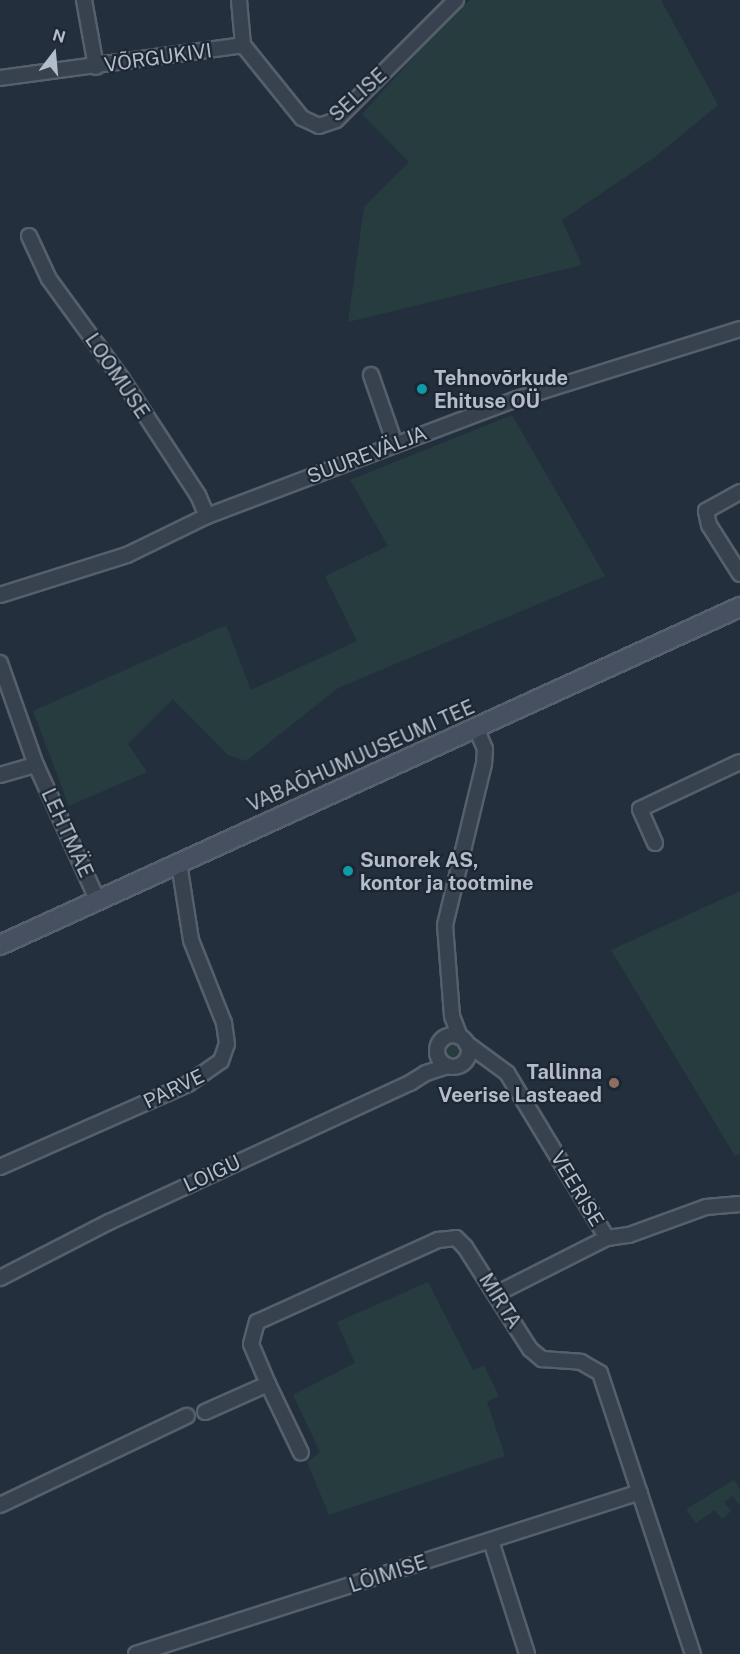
<!DOCTYPE html>
<meta charset="utf-8">
<style>
body{margin:0}
#map{position:relative;width:740px;height:1654px;overflow:hidden;background:#242f3e;font-family:"Public Sans",sans-serif}
div>[style]{position:absolute}
.green>*{inset:0;background:#263c3f}
.round{border-radius:50%}
.roads{filter:drop-shadow(2px 0 #565f6c) drop-shadow(-2px 0 #565f6c) drop-shadow(0 2px #565f6c) drop-shadow(0 -2px #565f6c)}
.street>*{height:14px;margin:-7px;padding:0 7px;transform-origin:7px;border-radius:7px;background:#38414e}
.street>.ring{margin:-7px;padding:0;box-sizing:content-box;background:none;border:14px solid #38414e;border-radius:50%}
.secondary>*{height:18px;margin:-9px;padding:0 9px;transform-origin:9px;border-radius:9px;background:#465061}
.dots>*{width:16px;height:16px;translate:-50% -50%;box-sizing:border-box;border:3px solid #1d2633;border-radius:50%}
span{translate:-50% -50%;white-space:nowrap;text-align:center;line-height:1.15;-webkit-text-stroke:4.5px #1d2633;paint-order:stroke}
.street-label{font-size:20px;color:#b4bcc9}
.poi-label{font-size:20px;color:#b4bcc9;font-weight:700}
.left{translate:0 -50%;text-align:left}
.right{translate:-100% -50%;text-align:right}
.north{position:absolute;left:24px;top:24px;width:60px;height:60px;-webkit-text-stroke:4px #1d2633;paint-order:stroke;rotate:16deg;font-size:16px;font-weight:700;line-height:24px;text-align:center;color:#b4bcc9}
.north::after{content:'';display:block;margin:auto;width:21px;height:27px;background:#b4bcc9;clip-path:polygon(50% 0,100% 100%,50% 72%,0 100%)}
</style>
<div id="map">
<div class="green">
<div style="clip-path:polygon(470px 0,661px 0,718px 105px,655px 157px,562px 220px,582px 265px,348px 322px,364px 207px,409px 162px,362px 114px,437px 31px)"></div>
<div style="clip-path:polygon(512px 415px,605px 576px,338px 688px,246px 761px,228px 755px,173px 699px,128px 744px,147px 772px,69px 806px,33px 711px,226px 625px,251px 690px,357px 641px,325px 576px,388px 546px,350px 480px)"></div>
<div style="clip-path:polygon(740px 891px,740px 1154px,735px 1156px,611px 950px)"></div>
<div class="round" style="left:446px;top:1042px;width:16px;height:16px"></div>
<div style="clip-path:polygon(428px 1282px,473px 1370px,484px 1365px,499px 1396px,487px 1402px,505px 1456px,329px 1515px,307px 1462px,320px 1452px,293px 1395px,355px 1363px,337px 1322px)"></div>
<div style="clip-path:polygon(734px 1480px,740px 1490px,740px 1506px,733px 1496px,724px 1502px,731px 1511px,722px 1519px,715px 1510px,696px 1523px,686px 1509px)"></div>
</div>
<div class="roads">
<div class="street">
<div style="left:84px;top:0;width:68px;rotate:79.8deg"></div>
<div style="left:239px;top:0;width:45px;rotate:84.9deg"></div>
<div style="left:243px;top:45px;width:94px;rotate:51.1deg"></div>
<div style="left:302px;top:118px;width:19px;rotate:25deg"></div>
<div style="left:319px;top:126px;width:18px;rotate:-19deg"></div>
<div style="left:336px;top:120px;width:170px;rotate:-45deg"></div>
<div style="left:0;top:78px;width:245px;rotate:-7.7deg"></div>
<div style="left:29px;top:236px;width:47px;rotate:65.1deg"></div>
<div style="left:49px;top:279px;width:124px;rotate:53.9deg"></div>
<div style="left:122px;top:379px;width:139px;rotate:56.8deg"></div>
<div style="left:198px;top:495px;width:23px;rotate:67deg"></div>
<div style="left:371px;top:375px;width:73px;rotate:70.8deg"></div>
<div style="left:740px;top:492px;width:39px;rotate:151deg"></div>
<div style="left:706px;top:511px;width:14px;rotate:78deg"></div>
<div style="left:709px;top:525px;width:58px;rotate:57.7deg"></div>
<div style="left:0;top:595px;width:133px;rotate:-17.5deg"></div>
<div style="left:127px;top:555px;width:89px;rotate:-26deg"></div>
<div style="left:207px;top:516px;width:331px;rotate:-20.7deg"></div>
<div style="left:517px;top:399px;width:234px;rotate:-17.4deg"></div>
<div style="left:0;top:663px;width:108px;rotate:70.6deg"></div>
<div style="left:36px;top:765px;width:149px;rotate:65.5deg"></div>
<div style="left:0;top:775px;width:37px;rotate:-16deg"></div>
<div style="left:655px;top:843px;width:37px;rotate:-114deg"></div>
<div style="left:640px;top:809px;width:110px;rotate:-25.2deg"></div>
<div class="ring" style="left:437px;top:1035px;width:18px;height:18px"></div>
<div style="left:460px;top:1037px;width:22px;rotate:-111deg"></div>
<div style="left:452px;top:1016px;width:91px;rotate:-94.4deg"></div>
<div style="left:445px;top:925px;width:166px;rotate:-76.4deg"></div>
<div style="left:484px;top:764px;width:15px;rotate:-86deg"></div>
<div style="left:485px;top:749px;width:23px;rotate:-113deg"></div>
<div style="left:466px;top:1043px;width:51px;rotate:36.2deg"></div>
<div style="left:507px;top:1073px;width:193px;rotate:58.8deg"></div>
<div style="left:607px;top:1238px;width:22px;rotate:-8deg"></div>
<div style="left:629px;top:1235px;width:82px;rotate:-20deg"></div>
<div style="left:706px;top:1207px;width:34px;rotate:-5deg"></div>
<div style="left:0;top:1167px;width:206px;rotate:-23.8deg"></div>
<div style="left:188px;top:1084px;width:40px;rotate:-34.9deg"></div>
<div style="left:221px;top:1061px;width:18px;rotate:-71deg"></div>
<div style="left:227px;top:1044px;width:21px;rotate:-98deg"></div>
<div style="left:224px;top:1023px;width:89px;rotate:-111.7deg"></div>
<div style="left:191px;top:940px;width:78px;rotate:-98.9deg"></div>
<div style="left:0;top:1278px;width:123px;rotate:-27.2deg"></div>
<div style="left:109px;top:1222px;width:332px;rotate:-24.8deg"></div>
<div style="left:410px;top:1083px;width:19px;rotate:-32deg"></div>
<div style="left:426px;top:1073px;width:23px;rotate:-18deg"></div>
<div style="left:496px;top:1294px;width:124px;rotate:-26.8deg"></div>
<div style="left:268px;top:1384px;width:76px;rotate:64.4deg"></div>
<div style="left:205px;top:1412px;width:69px;rotate:-24deg"></div>
<div style="left:268px;top:1384px;width:43px;rotate:-113deg"></div>
<div style="left:251px;top:1344px;width:23px;rotate:-75deg"></div>
<div style="left:257px;top:1322px;width:199px;rotate:-24.4deg"></div>
<div style="left:438px;top:1240px;width:18px;rotate:-6deg"></div>
<div style="left:456px;top:1238px;width:13px;rotate:45deg"></div>
<div style="left:465px;top:1247px;width:121px;rotate:57.5deg"></div>
<div style="left:530px;top:1349px;width:16px;rotate:40deg"></div>
<div style="left:542px;top:1359px;width:39px;rotate:4deg"></div>
<div style="left:581px;top:1362px;width:22px;rotate:30deg"></div>
<div style="left:600px;top:1373px;width:296px;rotate:71.7deg"></div>
<div style="left:0;top:1505px;width:207px;rotate:-25.5deg"></div>
<div style="left:491px;top:1541px;width:119px;rotate:72.3deg"></div>
<div style="left:136px;top:1654px;width:529px;rotate:-17.82deg"></div>
</div>
<div class="secondary">
<div style="left:0;top:945px;width:814px;rotate:-24.55deg"></div>
</div>
</div>
<div class="dots">
<div style="left:422px;top:389px;background:#0f9aa8"></div>
<div style="left:348px;top:871px;background:#0f9aa8"></div>
<div style="left:614px;top:1083px;background:#8d6e63"></div>
</div>
<div class="street-label">
<span style="left:158px;top:58px;rotate:-8deg">VÕRGUKIVI</span>
<span style="left:358px;top:95px;rotate:-42deg">SELISE</span>
<span style="left:117px;top:376px;rotate:56deg">LOOMUSE</span>
<span style="left:367px;top:455px;rotate:-21deg">SUUREVÄLJA</span>
<span style="left:361px;top:756px;rotate:-24deg">VABAÕHUMUUSEUMI TEE</span>
<span style="left:67px;top:833px;rotate:65deg">LEHTMÄE</span>
<span style="left:174px;top:1089px;rotate:-26deg">PARVE</span>
<span style="left:212px;top:1174px;rotate:-25deg">LOIGU</span>
<span style="left:577px;top:1189px;rotate:59deg">VEERISE</span>
<span style="left:500px;top:1301px;rotate:58deg">MIRTA</span>
<span style="left:388px;top:1574px;rotate:-18deg">LÕIMISE</span>
</div>
<div class="poi-label">
<span class="left" style="left:434px;top:390px">Tehnovõrkude<br>Ehituse OÜ</span>
<span class="left" style="left:360px;top:872px">Sunorek AS,<br>kontor ja tootmine</span>
<span class="right" style="left:602px;top:1084px">Tallinna<br>Veerise Lasteaed</span>
</div>
<div class="north">N</div>
</div>
